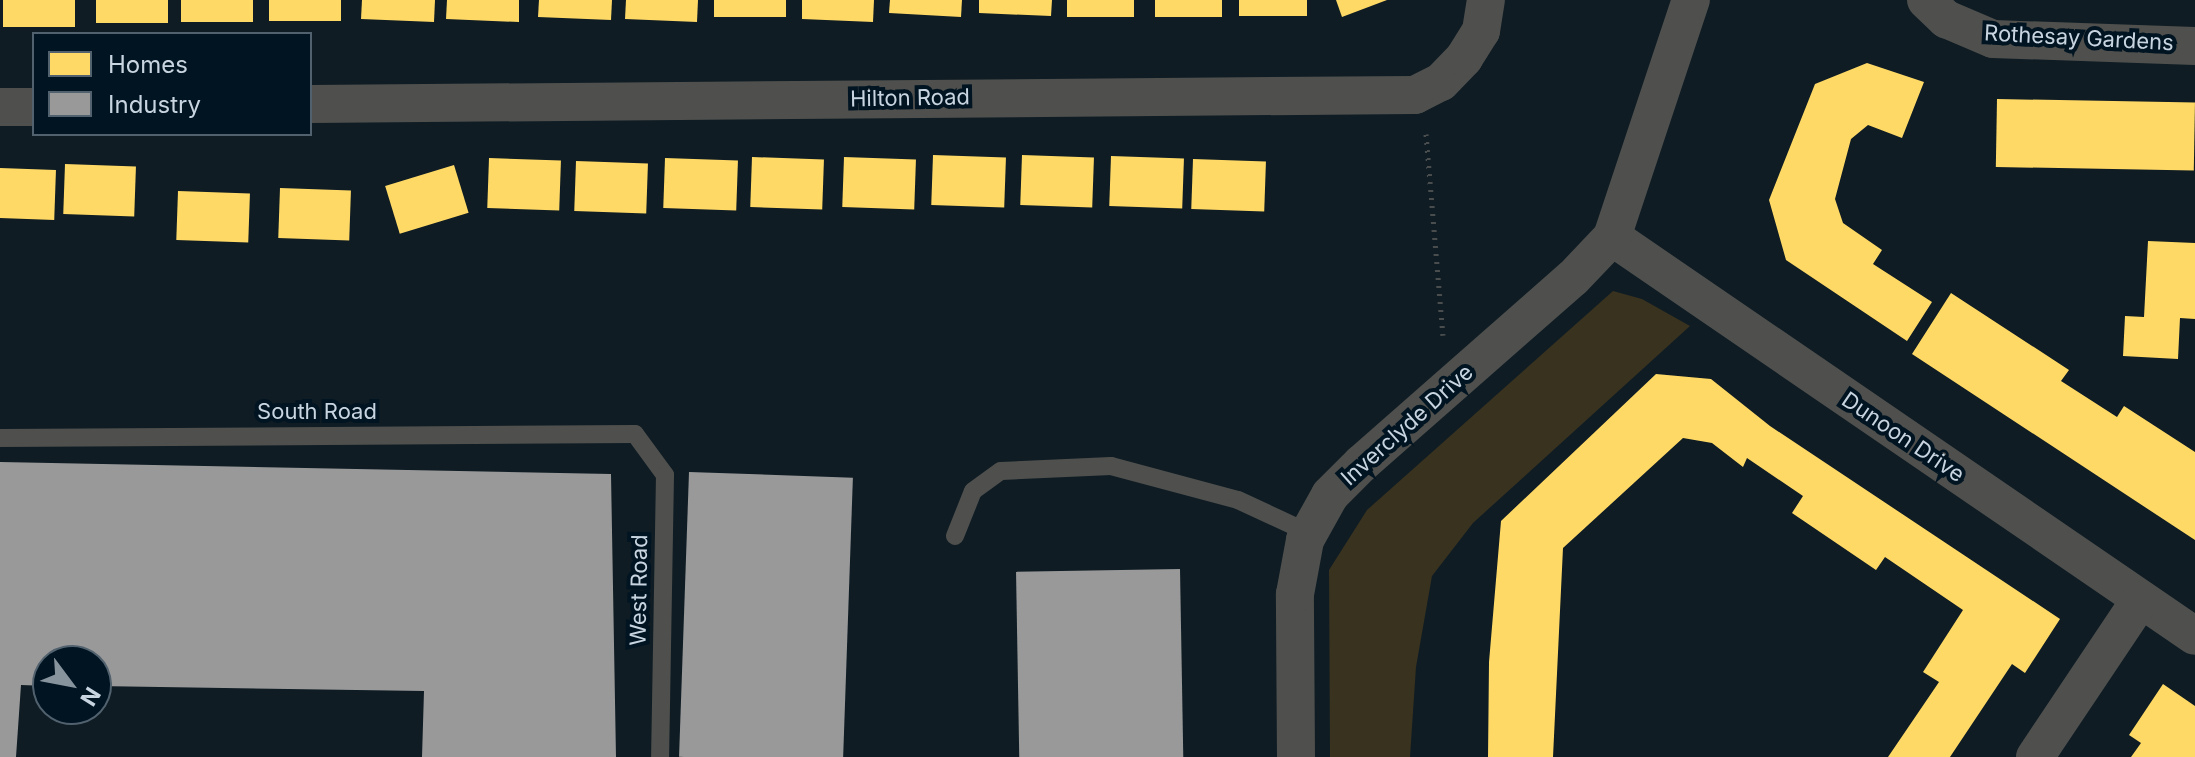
<!DOCTYPE html>
<style>
body{margin:0}
#map{position:relative;width:2195px;height:757px;overflow:hidden;background:#0f1c24;font-family:Inter,sans-serif}
div>[style]{position:absolute}
.green>*{inset:0;background:#38321f}
.homes>*{inset:0;background:#ffd966;transform-origin:0 0}
.industry>*{inset:0;background:#999;transform-origin:0 0}
.path>*{height:5px;margin-top:-2.5px;transform-origin:0;background:repeating-linear-gradient(90deg,#4a4d4d 0 2px,transparent 0 8px)}
.lane>*{height:18px;margin:-9px;padding:0 9px;transform-origin:9px;border-radius:9px;background:#4f504d}
.street>*{height:38px;margin:-19px;padding:0 19px;transform-origin:19px;border-radius:19px;background:#4f504d}
span{translate:-50% -50%;white-space:nowrap;text-align:center;line-height:1.15;-webkit-text-stroke:8px #011422;paint-order:stroke}
.street-label{font-size:22px;color:#c8d5e0}
.legend{position:absolute;left:32px;top:32px;width:280px;height:104px;box-sizing:border-box;background:#011422;border:2px solid #51616e;margin:0;padding:10px 14px;list-style:none;font-size:24px;color:#c8d5e0}
.legend li{display:flex;align-items:center;gap:16px;height:40px}
.legend b{width:40px;border:2px solid #51616e}
.north{position:absolute;left:32px;top:645px;width:80px;height:80px;box-sizing:border-box;background:#011422;border:2px solid #51616e;border-radius:50%;rotate:122deg;font-size:22px;font-weight:700;line-height:32px;text-align:center;color:#c8d5e0}
.north::after{content:'';display:block;margin:auto;width:28px;height:36px;background:#87949e;clip-path:polygon(50% 0,100% 100%,50% 72%,0 100%)}
</style>
<div id="map">
<div class="green">
<div style="clip-path:polygon(1613px 291px,1642px 299px,1690px 326px,1473px 523px,1432px 576px,1416px 667px,1410px 757px,1330px 757px,1329px 570px,1367px 510px)"></div>
</div>
<div class="homes">
<div style="left:3px;top:0;width:72px;height:27px"></div>
<div style="left:96px;top:0;width:72px;height:23px"></div>
<div style="left:181px;top:0;width:72px;height:22px"></div>
<div style="left:269px;top:0;width:72px;height:21px"></div>
<div style="clip-path:polygon(362px 0,435px 0,434px 22px,361px 19px)"></div>
<div style="clip-path:polygon(447px 0,519px 0,519px 22px,446px 19px)"></div>
<div style="clip-path:polygon(539px 0,612px 0,611px 20px,538px 17px)"></div>
<div style="clip-path:polygon(626px 0,698px 0,697px 22px,625px 19px)"></div>
<div style="left:714px;top:0;width:72px;height:17px"></div>
<div style="clip-path:polygon(802px 0,874px 0,873px 22px,802px 19px)"></div>
<div style="clip-path:polygon(890px 0,962px 0,961px 17px,889px 13px)"></div>
<div style="clip-path:polygon(979px 0,1052px 0,1051px 16px,979px 13px)"></div>
<div style="left:1067px;top:0;width:67px;height:17px"></div>
<div style="left:1155px;top:0;width:67px;height:17px"></div>
<div style="left:1239px;top:0;width:68px;height:16px"></div>
<div style="clip-path:polygon(1336px 0,1387px 0,1342px 17px)"></div>
<div style="clip-path:polygon(1867px 63px,1924px 82px,1902px 138px,1868px 125px,1851px 139px,1835px 199px,1843px 223px,1882px 250px,1873px 264px,1932px 302px,1907px 341px,1786px 260px,1769px 200px,1815px 84px)"></div>
<div style="left:1997px;top:99px;width:198px;height:68px;rotate:1deg"></div>
<div style="left:933px;top:155px;width:73px;height:50px;rotate:2deg"></div>
<div style="left:1022px;top:155px;width:72px;height:50px;rotate:2deg"></div>
<div style="left:1111px;top:156px;width:73px;height:50px;rotate:2deg"></div>
<div style="left:752px;top:157px;width:72px;height:50px;rotate:2deg"></div>
<div style="left:844px;top:157px;width:72px;height:50px;rotate:2deg"></div>
<div style="left:489px;top:158px;width:72px;height:50px;rotate:2deg"></div>
<div style="left:665px;top:158px;width:73px;height:50px;rotate:2deg"></div>
<div style="left:1193px;top:159px;width:73px;height:50px;rotate:2deg"></div>
<div style="left:576px;top:161px;width:72px;height:50px;rotate:2deg"></div>
<div style="left:65px;top:164px;width:71px;height:50px;rotate:2deg"></div>
<div style="left:454px;top:165px;width:50px;height:72px;rotate:73deg"></div>
<div style="left:0;top:168px;width:56px;height:50px;rotate:2deg"></div>
<div style="left:280px;top:188px;width:71px;height:50px;rotate:2deg"></div>
<div style="left:178px;top:191px;width:72px;height:49px;rotate:2deg"></div>
<div style="clip-path:polygon(2148px 241px,2195px 243px,2195px 319px,2180px 318px,2178px 359px,2123px 356px,2125px 316px,2144px 317px)"></div>
<div style="clip-path:polygon(1951px 293px,2069px 370px,2061px 381px,2117px 417px,2124px 406px,2195px 452px,2195px 540px,1912px 354px)"></div>
<div style="clip-path:polygon(1656px 374px,1711px 379px,1770px 426px,2060px 619px,2025px 673px,2012px 664px,1950px 757px,1888px 757px,1939px 682px,1923px 672px,1963px 610px,1885px 557px,1876px 570px,1792px 513px,1803px 496px,1747px 458px,1743px 467px,1712px 443px,1683px 438px,1563px 548px,1553px 757px,1488px 757px,1489px 662px,1501px 521px)"></div>
<div style="clip-path:polygon(2163px 684px,2195px 706px,2195px 757px,2131px 757px,2141px 743px,2129px 735px)"></div>
</div>
<div class="industry">
<div style="clip-path:polygon(0 462px,611px 474px,616px 757px,422px 757px,424px 691px,96px 686px,96px 661px,48px 661px,48px 686px,21px 685px,16px 757px,0 757px)"></div>
<div style="left:689px;top:472px;width:164px;height:285px;rotate:2deg"></div>
<div style="left:1180px;top:569px;width:188px;height:164px;rotate:89deg"></div>
</div>
<div class="path">
<div style="left:1426px;top:134px;width:202px;rotate:85.2deg"></div>
</div>
<div class="lane">
<div style="left:0;top:438px;width:635px;rotate:-0.36deg"></div>
<div style="left:635px;top:434px;width:51px;rotate:53.8deg"></div>
<div style="left:665px;top:475px;width:282px;rotate:91deg"></div>
<div style="left:955px;top:536px;width:48px;rotate:-68.2deg"></div>
<div style="left:973px;top:491px;width:34px;rotate:-36deg"></div>
<div style="left:1001px;top:471px;width:110px;rotate:-2.6deg"></div>
<div style="left:1111px;top:466px;width:131px;rotate:15deg"></div>
<div style="left:1238px;top:500px;width:78px;rotate:24.9deg"></div>
</div>
<div class="street">
<div style="left:1926px;top:0;width:28px;rotate:44deg"></div>
<div style="left:1946px;top:19px;width:51px;rotate:23.1deg"></div>
<div style="left:1993px;top:39px;width:202px;rotate:2deg"></div>
<div style="left:310px;top:104px;width:1105px;rotate:-0.47deg"></div>
<div style="left:1415px;top:95px;width:29px;rotate:-27deg"></div>
<div style="left:1441px;top:82px;width:33px;rotate:-46deg"></div>
<div style="left:1464px;top:58px;width:32px;rotate:-58deg"></div>
<div style="left:1481px;top:31px;width:31px;rotate:-81deg"></div>
<div style="left:0;top:107px;width:34px"></div>
<div style="left:1612px;top:237px;width:706px;rotate:34.39deg"></div>
<div style="left:1296px;top:757px;width:163px;rotate:-90.4deg"></div>
<div style="left:1295px;top:594px;width:55px;rotate:-79.5deg"></div>
<div style="left:1305px;top:540px;width:51px;rotate:-60.9deg"></div>
<div style="left:1330px;top:495px;width:44px;rotate:-45deg"></div>
<div style="left:1361px;top:464px;width:282px;rotate:-41.3deg"></div>
<div style="left:1573px;top:278px;width:57px;rotate:-46.4deg"></div>
<div style="left:1612px;top:237px;width:250px;rotate:-71.6deg"></div>
<div style="left:2035px;top:757px;width:189px;rotate:-56.2deg"></div>
</div>
<div class="street-label">
<span style="left:2079px;top:38px;rotate:3deg">Rothesay Gardens</span>
<span style="left:910px;top:98px;rotate:-1deg">Hilton Road</span>
<span style="left:317px;top:412px">South Road</span>
<span style="left:1407px;top:425px;rotate:-42deg">Inverclyde Drive</span>
<span style="left:1903px;top:437px;rotate:34deg">Dunoon Drive</span>
<span style="left:639px;top:590px;rotate:-89deg">West Road</span>
</div>
<ul class="legend">
<li><b style="height:22px;background:#ffd966"></b>Homes</li>
<li><b style="height:22px;background:#999"></b>Industry</li>
</ul>
<div class="north">N</div>
</div>
